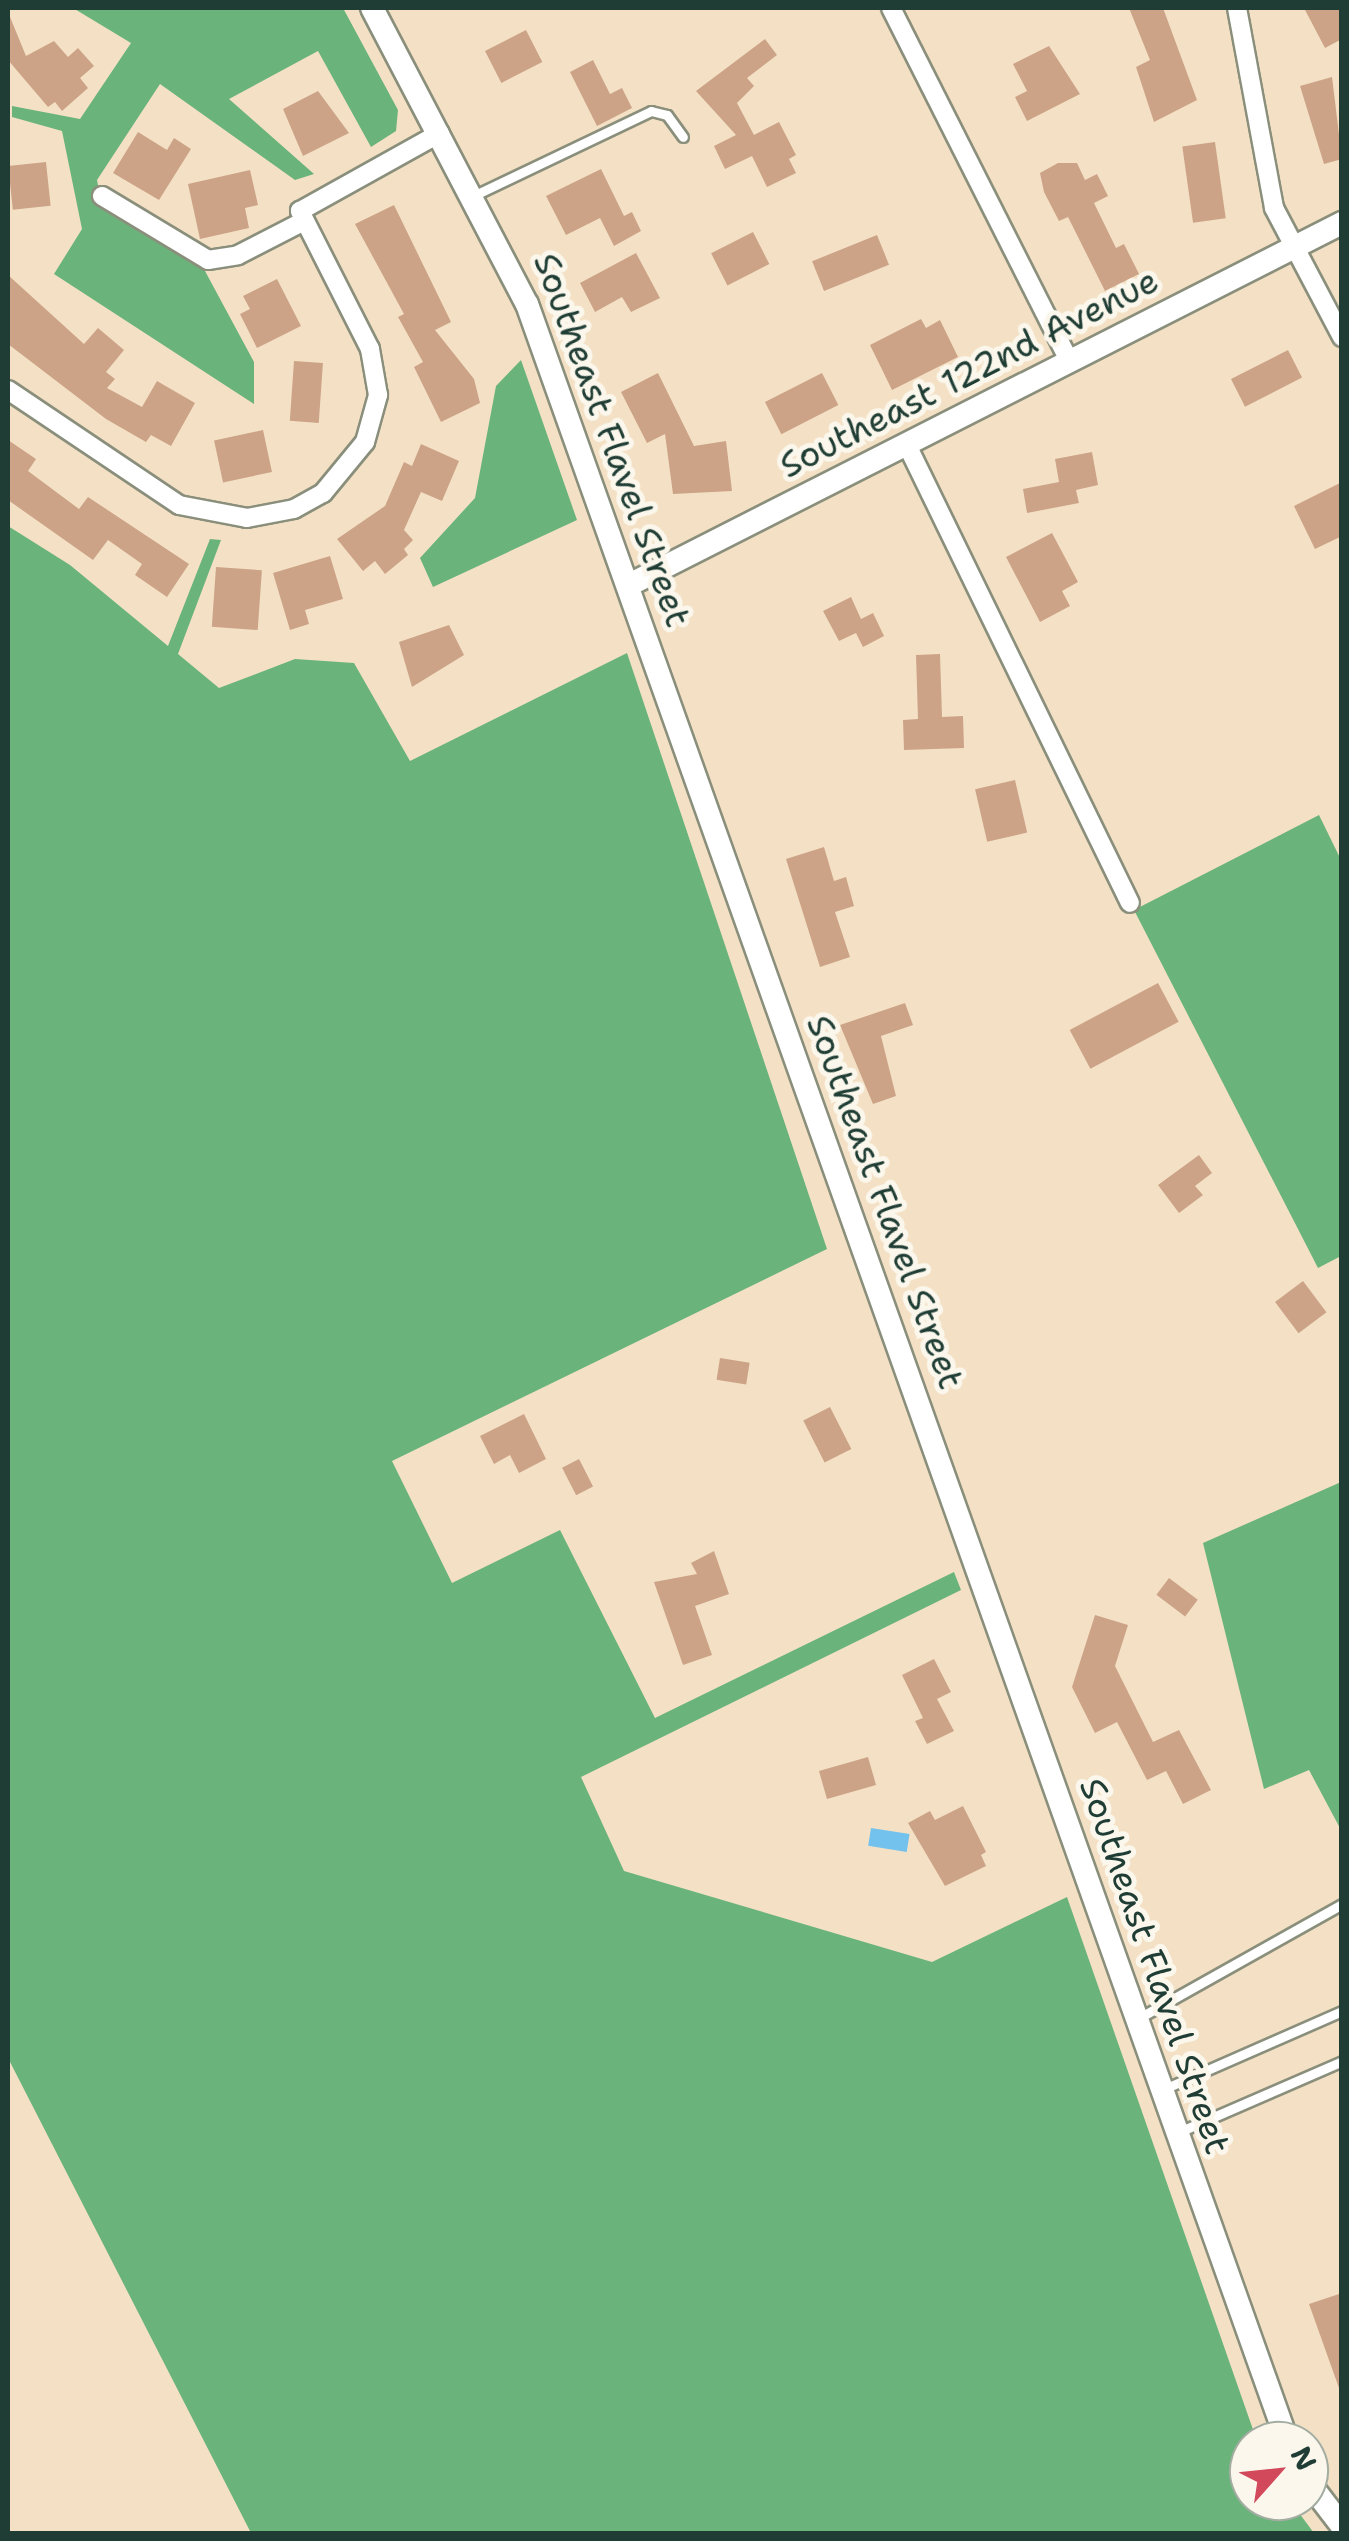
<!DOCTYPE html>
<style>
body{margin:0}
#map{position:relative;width:1349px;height:2541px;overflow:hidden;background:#f4e1c5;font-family:"Shantell Sans",sans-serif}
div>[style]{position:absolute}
.forest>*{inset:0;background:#6ab37b}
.water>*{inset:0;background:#73c1ed;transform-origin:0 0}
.building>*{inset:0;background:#cca387;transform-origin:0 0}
.roads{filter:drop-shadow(2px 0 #8a8f7c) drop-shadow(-2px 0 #8a8f7c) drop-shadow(0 2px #8a8f7c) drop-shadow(0 -2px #8a8f7c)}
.service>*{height:9px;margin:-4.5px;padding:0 4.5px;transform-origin:4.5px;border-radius:4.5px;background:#fff}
.minor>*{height:18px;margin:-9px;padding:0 9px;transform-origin:9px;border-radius:9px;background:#fff}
.tertiary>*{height:22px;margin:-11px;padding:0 11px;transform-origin:11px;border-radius:11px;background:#fff}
span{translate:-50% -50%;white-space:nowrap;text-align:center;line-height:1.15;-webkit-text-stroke:10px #fbf7ec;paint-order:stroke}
.street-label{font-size:35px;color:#1f3d34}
.frame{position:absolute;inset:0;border:10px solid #1f3d34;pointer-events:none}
.north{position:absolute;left:1229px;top:2421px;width:100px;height:100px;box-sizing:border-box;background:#fbf7ec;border:2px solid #a3ada2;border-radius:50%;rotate:63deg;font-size:28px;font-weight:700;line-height:40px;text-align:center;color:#1f3d34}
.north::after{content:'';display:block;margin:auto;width:35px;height:45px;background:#d1495b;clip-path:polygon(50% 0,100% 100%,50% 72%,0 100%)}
</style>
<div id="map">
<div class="forest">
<div style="clip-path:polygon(73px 8px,343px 8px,398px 110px,396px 131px,371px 147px,318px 51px,229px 99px,314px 174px,295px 180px,160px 84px,97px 180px,103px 210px,205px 271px,254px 362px,254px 404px,54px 274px,82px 229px,62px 131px,12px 117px,12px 106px,80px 119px,131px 43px)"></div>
<div style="clip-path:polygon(521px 360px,577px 520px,433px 587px,420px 558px,475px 498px,496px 386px)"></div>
<div style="clip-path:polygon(8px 526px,70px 565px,168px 646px,210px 539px,221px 540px,178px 654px,219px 688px,295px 659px,354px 663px,410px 761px,627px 653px,827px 1249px,392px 1461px,452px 1583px,560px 1530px,655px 1718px,954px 1572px,961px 1590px,581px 1777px,624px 1871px,932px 1962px,1067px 1897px,1257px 2441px,1249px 2441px,1249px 2501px,1290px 2501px,1314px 2533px,251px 2533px,8px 2058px)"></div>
<div style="clip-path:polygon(1319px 815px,1341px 860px,1341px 1256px,1318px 1268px,1134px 910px)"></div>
<div style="clip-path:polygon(1341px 1482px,1341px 1830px,1309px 1770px,1264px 1789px,1203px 1543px)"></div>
</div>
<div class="water">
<div style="left:871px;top:1828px;width:39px;height:18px;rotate:9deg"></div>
</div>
<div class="building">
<div style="clip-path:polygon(1129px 8px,1163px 8px,1197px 100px,1154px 122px,1136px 67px,1150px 60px)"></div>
<div style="clip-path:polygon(1304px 8px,1342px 8px,1342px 39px,1325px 48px)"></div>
<div style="clip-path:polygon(8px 12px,26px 56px,54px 41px,68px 57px,78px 48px,94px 66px,80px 78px,88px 88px,62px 111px,55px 102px,48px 107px,8px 60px)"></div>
<div style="left:526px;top:30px;width:36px;height:46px;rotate:63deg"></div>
<div style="clip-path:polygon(765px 39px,777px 55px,747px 78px,754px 86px,737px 103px,754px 135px,779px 122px,796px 155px,789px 159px,796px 173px,767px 187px,752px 156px,725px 169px,714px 146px,736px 135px,696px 91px)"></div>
<div style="clip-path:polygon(1049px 46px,1080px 94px,1027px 121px,1015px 97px,1027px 91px,1013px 64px)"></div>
<div style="clip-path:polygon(593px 60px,610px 94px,622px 88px,632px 108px,597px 126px,570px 72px)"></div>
<div style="clip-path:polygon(1332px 77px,1342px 159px,1324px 164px,1300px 86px)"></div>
<div style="clip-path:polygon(318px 91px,349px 133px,303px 156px,283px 109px)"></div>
<div style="clip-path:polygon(138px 132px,167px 150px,174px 138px,191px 149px,159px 200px,113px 173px)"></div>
<div style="left:1215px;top:142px;width:77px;height:33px;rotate:82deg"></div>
<div style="left:46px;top:162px;width:44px;height:38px;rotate:84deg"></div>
<div style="clip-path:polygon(1058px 163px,1077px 163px,1085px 180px,1097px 174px,1108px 196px,1094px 203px,1116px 248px,1124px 244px,1139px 274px,1105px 291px,1068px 217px,1059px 221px,1044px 192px,1040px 173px)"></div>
<div style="clip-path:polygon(601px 169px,624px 216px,632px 212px,641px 231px,614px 246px,600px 218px,566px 235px,546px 196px)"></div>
<div style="clip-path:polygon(250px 170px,258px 205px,245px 208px,249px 228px,200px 239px,188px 184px)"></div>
<div style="clip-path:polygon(394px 205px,451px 322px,435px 330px,474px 379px,480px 403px,441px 422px,414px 367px,423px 362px,398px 317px,404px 314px,355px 224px)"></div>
<div style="left:753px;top:232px;width:36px;height:47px;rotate:63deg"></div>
<div style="left:877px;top:235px;width:32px;height:70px;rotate:68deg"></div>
<div style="clip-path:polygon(636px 253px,660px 298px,631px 312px,622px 297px,595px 312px,580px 283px)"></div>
<div style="clip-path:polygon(8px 275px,84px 344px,98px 328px,124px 350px,106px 372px,115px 379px,107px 388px,142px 407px,157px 381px,195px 403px,171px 446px,151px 435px,146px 442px,106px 419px,8px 344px)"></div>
<div style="clip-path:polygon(277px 279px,301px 326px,257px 348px,240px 314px,250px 309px,243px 296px)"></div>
<div style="clip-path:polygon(921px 319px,926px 328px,940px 320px,958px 357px,892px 390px,870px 345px)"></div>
<div style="left:1288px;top:350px;width:31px;height:64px;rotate:63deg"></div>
<div style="left:294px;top:361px;width:29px;height:60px;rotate:4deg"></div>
<div style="clip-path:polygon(658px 373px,694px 446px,726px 441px,732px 491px,673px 494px,665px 434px,647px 443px,621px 392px)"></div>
<div style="left:822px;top:373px;width:36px;height:64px;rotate:63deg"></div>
<div style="left:263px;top:430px;width:43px;height:50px;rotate:78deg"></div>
<div style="clip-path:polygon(8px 440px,36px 459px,28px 471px,79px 509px,88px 497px,189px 564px,167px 597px,135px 575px,142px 564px,108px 540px,93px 560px,8px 500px)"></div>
<div style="clip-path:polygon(421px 444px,459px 461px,442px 501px,421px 492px,404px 530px,413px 540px,404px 549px,408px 555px,385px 574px,375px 561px,363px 571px,337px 539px,385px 506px,404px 462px,412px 466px)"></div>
<div style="clip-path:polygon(1092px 452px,1098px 485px,1076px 490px,1079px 503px,1027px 513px,1023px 489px,1059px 482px,1055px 459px)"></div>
<div style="clip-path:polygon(1342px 482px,1342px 536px,1315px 549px,1294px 506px)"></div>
<div style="clip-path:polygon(1052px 533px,1078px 582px,1062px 591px,1070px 606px,1040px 622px,1006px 557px)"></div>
<div style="clip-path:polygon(330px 556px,343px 599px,305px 610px,309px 624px,290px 630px,273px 573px)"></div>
<div style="left:216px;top:567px;width:46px;height:60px;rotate:4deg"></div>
<div style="clip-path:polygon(851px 597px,861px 619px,873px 613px,884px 636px,863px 647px,856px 633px,839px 641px,823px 611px)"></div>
<div style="clip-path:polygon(449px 625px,464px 655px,412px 687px,399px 642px)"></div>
<div style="clip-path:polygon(940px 654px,942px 717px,963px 716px,964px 748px,904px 750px,903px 720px,918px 719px,916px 655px)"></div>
<div style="left:1015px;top:780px;width:54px;height:41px;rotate:77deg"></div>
<div style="clip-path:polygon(824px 847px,834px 881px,846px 877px,854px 906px,835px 912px,850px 957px,820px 967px,786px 859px)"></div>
<div style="left:1158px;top:983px;width:44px;height:100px;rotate:62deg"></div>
<div style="clip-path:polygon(905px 1003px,913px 1025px,881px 1036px,896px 1096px,873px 1104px,840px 1025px)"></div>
<div style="clip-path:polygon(1199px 1155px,1212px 1173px,1195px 1186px,1203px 1195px,1179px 1213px,1158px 1185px)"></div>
<div style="left:1303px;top:1281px;width:39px;height:35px;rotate:53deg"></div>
<div style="left:720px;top:1358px;width:30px;height:22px;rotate:9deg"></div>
<div style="left:830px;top:1407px;width:47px;height:30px;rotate:63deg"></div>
<div style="clip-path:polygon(524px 1414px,546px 1459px,519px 1473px,510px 1455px,494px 1464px,480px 1436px)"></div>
<div style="left:579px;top:1459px;width:31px;height:19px;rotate:63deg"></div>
<div style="clip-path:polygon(714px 1551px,729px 1594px,695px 1606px,712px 1655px,683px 1665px,654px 1582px,697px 1574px,691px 1563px)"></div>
<div style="left:1169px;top:1578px;width:36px;height:21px;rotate:37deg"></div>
<div style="clip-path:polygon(1095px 1615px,1128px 1625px,1115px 1666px,1153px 1742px,1179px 1730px,1211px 1790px,1183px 1804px,1166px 1771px,1147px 1780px,1117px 1722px,1095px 1733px,1072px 1687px)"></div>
<div style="clip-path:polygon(934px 1659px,951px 1692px,937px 1699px,954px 1731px,927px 1744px,915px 1721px,923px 1718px,902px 1675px)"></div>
<div style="left:868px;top:1757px;width:29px;height:51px;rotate:74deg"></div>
<div style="clip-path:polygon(963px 1806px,986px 1852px,981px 1855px,986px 1866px,945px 1886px,908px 1823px,930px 1811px,935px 1820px)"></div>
<div style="clip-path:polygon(1342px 2293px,1342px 2387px,1339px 2388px,1309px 2304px)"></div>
</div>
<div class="roads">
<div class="service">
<div style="left:475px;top:195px;width:195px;rotate:-25.5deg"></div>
<div style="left:651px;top:111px;width:16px;rotate:14deg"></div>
<div style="left:667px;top:115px;width:27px;rotate:54deg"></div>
<div style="left:1139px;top:2018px;width:233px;rotate:-29.3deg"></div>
<div style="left:1164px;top:2089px;width:194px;rotate:-23.7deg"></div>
<div style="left:1179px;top:2132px;width:178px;rotate:-23.5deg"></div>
</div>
<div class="minor">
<div style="left:891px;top:8px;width:397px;rotate:63.2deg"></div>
<div style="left:1237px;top:8px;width:203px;rotate:79.5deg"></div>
<div style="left:1274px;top:208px;width:146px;rotate:62.2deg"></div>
<div style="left:102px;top:196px;width:124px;rotate:31.1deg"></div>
<div style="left:208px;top:260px;width:30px;rotate:-9deg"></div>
<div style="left:238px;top:255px;width:70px;rotate:-27.3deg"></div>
<div style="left:8px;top:390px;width:206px;rotate:33.9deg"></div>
<div style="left:179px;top:505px;width:69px;rotate:10.8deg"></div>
<div style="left:247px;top:518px;width:48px;rotate:-10.8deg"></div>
<div style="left:294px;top:509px;width:33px;rotate:-29deg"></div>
<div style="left:323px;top:493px;width:66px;rotate:-50.5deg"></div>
<div style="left:365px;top:442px;width:49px;rotate:-74.5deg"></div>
<div style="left:378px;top:395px;width:47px;rotate:-99.9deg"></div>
<div style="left:370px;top:349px;width:155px;rotate:-116.9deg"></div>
<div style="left:300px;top:211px;width:160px;rotate:-29.1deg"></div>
<div style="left:907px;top:445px;width:509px;rotate:64.04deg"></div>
</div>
<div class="tertiary">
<div style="left:372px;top:8px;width:334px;rotate:62.4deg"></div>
<div style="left:527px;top:304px;width:2268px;rotate:70.42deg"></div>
<div style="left:629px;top:585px;width:800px;rotate:-26.92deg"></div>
<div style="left:1309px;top:2483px;width:54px;rotate:52.5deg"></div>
</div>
</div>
<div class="street-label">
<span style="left:969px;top:373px;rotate:-27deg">Southeast 122nd Avenue</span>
<span style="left:612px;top:440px;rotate:70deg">Southeast Flavel Street</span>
<span style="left:885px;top:1202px;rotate:70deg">Southeast Flavel Street</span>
<span style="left:1155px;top:1966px;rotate:71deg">Southeast Flavel Street</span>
</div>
<div class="frame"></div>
<div class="north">N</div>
</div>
